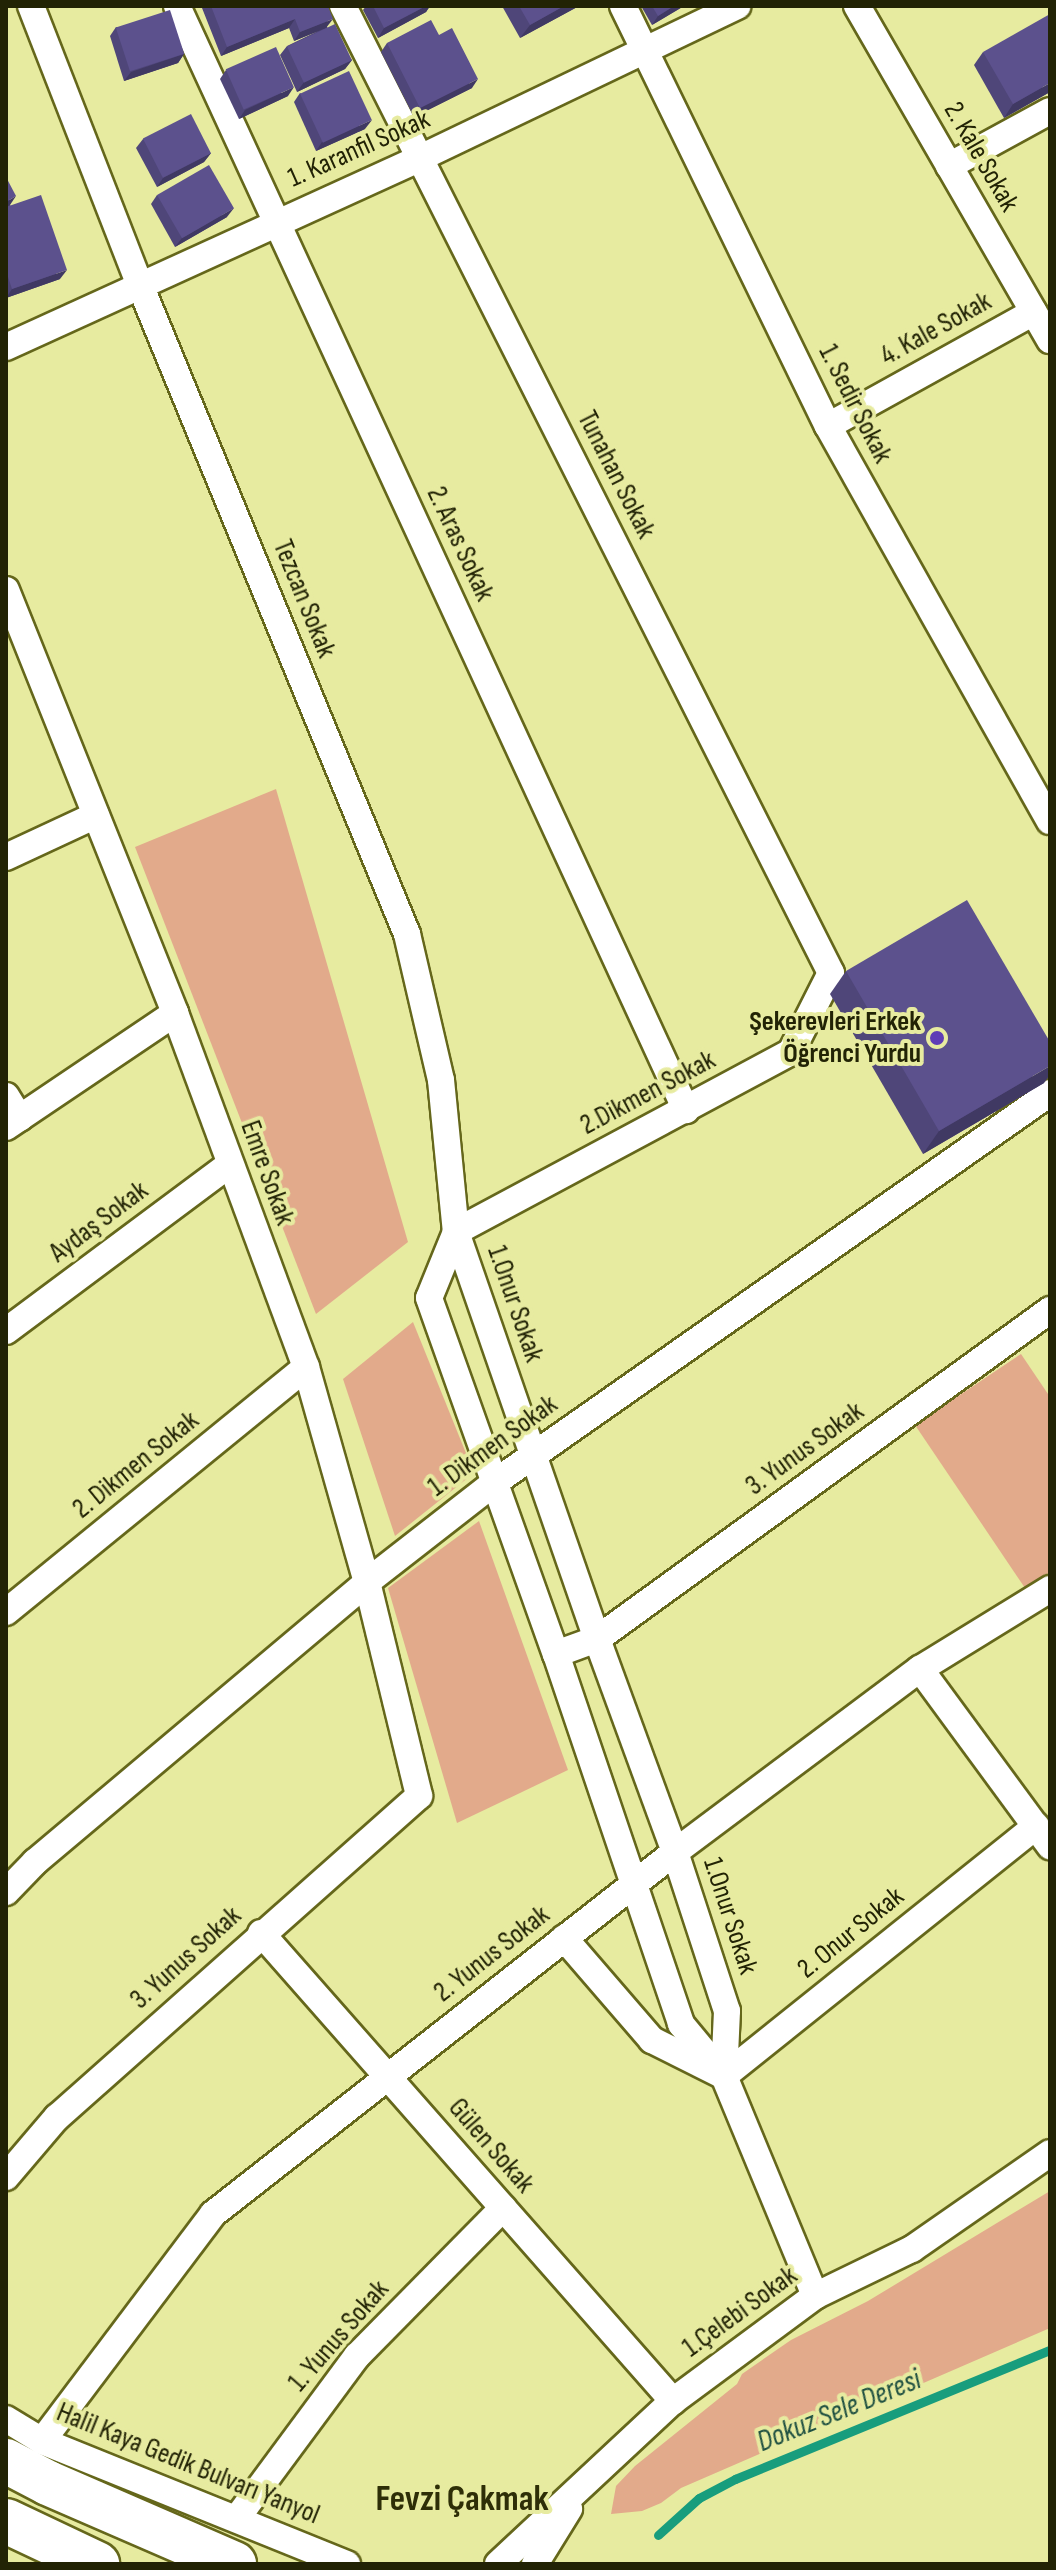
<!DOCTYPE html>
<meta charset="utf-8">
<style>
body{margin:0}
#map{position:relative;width:1056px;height:2570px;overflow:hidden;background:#e7eba0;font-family:"Sofia Sans Condensed",sans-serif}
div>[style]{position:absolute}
.green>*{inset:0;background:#e2aa8b}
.stream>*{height:9px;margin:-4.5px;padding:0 4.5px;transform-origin:4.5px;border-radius:4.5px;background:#189d7d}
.roads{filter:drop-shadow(2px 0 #65671b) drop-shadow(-2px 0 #65671b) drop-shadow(0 2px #65671b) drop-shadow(0 -2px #65671b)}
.minor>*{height:26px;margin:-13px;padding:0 13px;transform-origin:13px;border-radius:13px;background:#fff}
.trunk>*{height:44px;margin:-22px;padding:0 22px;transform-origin:22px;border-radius:22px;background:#fff}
.wall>*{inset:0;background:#4f4679}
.shaded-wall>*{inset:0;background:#403963}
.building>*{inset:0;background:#5c518d;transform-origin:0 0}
.dots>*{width:22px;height:22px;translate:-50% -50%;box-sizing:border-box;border:4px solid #e7eba0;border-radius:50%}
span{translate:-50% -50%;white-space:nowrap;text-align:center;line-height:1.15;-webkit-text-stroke:8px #e7eba0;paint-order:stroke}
.street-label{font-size:28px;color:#222305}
.poi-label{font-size:28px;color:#222305;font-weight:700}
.right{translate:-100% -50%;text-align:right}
.water-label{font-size:30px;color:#1f5041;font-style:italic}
.district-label{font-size:36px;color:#2e2e07;font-weight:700}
.frame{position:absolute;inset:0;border:8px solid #222305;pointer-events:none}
</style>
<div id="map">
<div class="green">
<div style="clip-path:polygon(276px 789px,408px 1242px,316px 1314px,135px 847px)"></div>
<div style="clip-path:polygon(413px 1322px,474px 1473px,395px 1536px,343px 1379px)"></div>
<div style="clip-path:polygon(1021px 1354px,1050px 1397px,1050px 1572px,1025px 1588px,915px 1425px)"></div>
<div style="clip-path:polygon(479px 1521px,568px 1770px,457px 1823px,388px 1588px)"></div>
<div style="clip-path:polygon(1050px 2191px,1050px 2328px,681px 2488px,661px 2503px,642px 2511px,611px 2514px,616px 2486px,635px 2466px,737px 2384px,742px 2374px,791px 2340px,868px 2301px)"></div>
</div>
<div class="stream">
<div style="left:658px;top:2535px;width:55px;rotate:-42.1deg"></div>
<div style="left:699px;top:2498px;width:41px;rotate:-27.8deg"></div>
<div style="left:735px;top:2479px;width:340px;rotate:-22.3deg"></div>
</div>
<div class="roads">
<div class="minor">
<div style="left:31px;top:6px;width:300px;rotate:68.7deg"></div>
<div style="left:140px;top:285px;width:702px;rotate:67.64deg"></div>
<div style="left:407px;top:934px;width:150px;rotate:76.9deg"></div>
<div style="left:441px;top:1080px;width:153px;rotate:84.4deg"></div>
<div style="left:456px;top:1232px;width:431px;rotate:70.9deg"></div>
<div style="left:597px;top:1639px;width:227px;rotate:69.9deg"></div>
<div style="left:675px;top:1852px;width:167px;rotate:71.9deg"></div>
<div style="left:727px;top:2011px;width:65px;rotate:92.6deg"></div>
<div style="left:724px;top:2076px;width:238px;rotate:67.5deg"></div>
<div style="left:177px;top:6px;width:1216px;rotate:65.25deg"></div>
<div style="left:343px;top:6px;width:1083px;rotate:63.22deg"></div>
<div style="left:831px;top:973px;width:89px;rotate:116.9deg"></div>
<div style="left:791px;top:1052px;width:380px;rotate:151.8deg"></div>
<div style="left:623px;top:6px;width:467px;rotate:64deg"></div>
<div style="left:828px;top:426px;width:453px;rotate:60.7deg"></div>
<div style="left:857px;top:6px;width:386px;rotate:60deg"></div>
<div style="left:949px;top:166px;width:115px;rotate:-28.6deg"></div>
<div style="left:6px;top:347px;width:455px;rotate:-24.5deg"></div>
<div style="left:420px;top:158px;width:352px;rotate:-25.6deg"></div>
<div style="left:828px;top:426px;width:235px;rotate:-29deg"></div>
<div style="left:6px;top:590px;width:456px;rotate:68.2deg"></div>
<div style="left:175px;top:1013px;width:377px;rotate:69.7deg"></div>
<div style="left:306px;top:1367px;width:223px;rotate:74.2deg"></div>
<div style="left:367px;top:1582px;width:220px;rotate:76.3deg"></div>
<div style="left:419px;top:1796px;width:484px;rotate:138.4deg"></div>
<div style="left:57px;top:2117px;width:79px;rotate:130.4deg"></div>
<div style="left:6px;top:857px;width:99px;rotate:-25deg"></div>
<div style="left:6px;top:1096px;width:26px;rotate:58deg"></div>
<div style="left:6px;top:1127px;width:204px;rotate:-34deg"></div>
<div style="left:456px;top:1232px;width:71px;rotate:112.2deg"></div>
<div style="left:429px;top:1298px;width:378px;rotate:70.4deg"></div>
<div style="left:556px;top:1654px;width:391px;rotate:71.3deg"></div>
<div style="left:681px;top:2024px;width:67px;rotate:50.4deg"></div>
<div style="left:6px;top:1331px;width:278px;rotate:-36.7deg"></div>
<div style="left:6px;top:1612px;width:387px;rotate:-39.2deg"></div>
<div style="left:556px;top:1654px;width:44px;rotate:-20.1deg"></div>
<div style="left:597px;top:1639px;width:560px;rotate:-35.99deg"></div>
<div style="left:920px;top:1669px;width:220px;rotate:53.7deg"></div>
<div style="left:6px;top:1892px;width:42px;rotate:-46deg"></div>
<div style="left:35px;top:1862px;width:434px;rotate:-40.1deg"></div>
<div style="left:367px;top:1582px;width:161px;rotate:-37.9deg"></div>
<div style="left:494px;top:1483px;width:679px;rotate:-35.05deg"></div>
<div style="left:261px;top:1933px;width:624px;rotate:48.64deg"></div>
<div style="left:564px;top:1938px;width:135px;rotate:49.2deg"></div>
<div style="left:652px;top:2040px;width:80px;rotate:26.6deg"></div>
<div style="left:724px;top:2076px;width:400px;rotate:-38.7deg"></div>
<div style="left:6px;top:2419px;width:42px;rotate:31.4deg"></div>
<div style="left:42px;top:2441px;width:329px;rotate:22deg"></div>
<div style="left:42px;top:2441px;width:284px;rotate:-53deg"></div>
<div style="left:213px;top:2214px;width:587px;rotate:-38.08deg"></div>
<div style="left:675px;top:1852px;width:306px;rotate:-36.8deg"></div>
<div style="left:920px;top:1669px;width:153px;rotate:-31.6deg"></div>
<div style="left:237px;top:2518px;width:202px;rotate:-53.5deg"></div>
<div style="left:357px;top:2356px;width:208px;rotate:-45.4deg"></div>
<div style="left:498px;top:2564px;width:239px;rotate:-43deg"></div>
<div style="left:673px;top:2401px;width:177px;rotate:-36.5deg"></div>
<div style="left:815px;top:2296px;width:108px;rotate:-25.9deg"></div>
<div style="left:912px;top:2249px;width:168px;rotate:-34.8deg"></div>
<div style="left:535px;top:2564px;width:65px;rotate:-58.3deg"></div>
</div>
<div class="trunk">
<div style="left:6px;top:2461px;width:47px;rotate:27.6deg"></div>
<div style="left:48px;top:2483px;width:203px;rotate:23.5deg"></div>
<div style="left:6px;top:2521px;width:101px;rotate:25.3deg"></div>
</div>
</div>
<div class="wall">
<div style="clip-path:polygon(203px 6px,328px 6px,327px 27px,352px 60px,345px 69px,297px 92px,280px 55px,287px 46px,318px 31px,294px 41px,289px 28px,221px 56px,202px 8px)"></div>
<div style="clip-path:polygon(366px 6px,430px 6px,426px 12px,378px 38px,363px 10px)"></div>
<div style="clip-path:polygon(502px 6px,579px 6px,520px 38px)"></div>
<div style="clip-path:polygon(641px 6px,684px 6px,652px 25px)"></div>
<div style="clip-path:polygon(116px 27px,184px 54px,178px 63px,124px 81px,110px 36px)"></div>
<div style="clip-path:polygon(439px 35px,472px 88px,414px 117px,381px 52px,387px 43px)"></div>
<div style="clip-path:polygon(983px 52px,1050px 92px,1004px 118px,974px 65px)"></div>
<div style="clip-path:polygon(226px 70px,288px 96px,239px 119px,220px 79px)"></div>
<div style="clip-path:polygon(300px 93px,365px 129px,316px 151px,294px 102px)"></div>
<div style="clip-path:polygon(143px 139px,211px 153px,204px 162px,157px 187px,136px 148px)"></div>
<div style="clip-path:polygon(6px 177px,10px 205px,60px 279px,6px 298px)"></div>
<div style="clip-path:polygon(157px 195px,227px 217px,175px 247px,151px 204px)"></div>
<div style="clip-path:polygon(846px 971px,1044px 1083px,923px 1154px,830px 994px)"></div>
</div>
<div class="shaded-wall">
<div style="clip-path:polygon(426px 6px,430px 6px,426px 12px,378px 38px,384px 28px)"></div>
<div style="clip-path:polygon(564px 6px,579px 6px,520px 38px,530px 25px)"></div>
<div style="clip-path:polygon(674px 6px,684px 6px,652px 25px,658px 16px)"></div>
<div style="clip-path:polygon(295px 19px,289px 28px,221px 56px,227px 47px)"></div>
<div style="clip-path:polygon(333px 19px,326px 28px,294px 41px,300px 32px)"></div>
<div style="clip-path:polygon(184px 54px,178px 63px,124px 81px,131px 72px)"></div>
<div style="clip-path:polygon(352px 60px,345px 69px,297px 92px,304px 82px)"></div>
<div style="clip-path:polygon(478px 79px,472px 88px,414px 117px,420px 108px)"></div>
<div style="clip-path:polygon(1050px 83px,1050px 92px,1004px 118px,1013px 104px)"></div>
<div style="clip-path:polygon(294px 87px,288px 96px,239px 119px,245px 110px)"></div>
<div style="clip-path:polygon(372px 120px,365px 129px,316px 151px,322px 142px)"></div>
<div style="clip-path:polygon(211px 153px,204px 162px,157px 187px,163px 178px)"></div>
<div style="clip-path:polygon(16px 196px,10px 205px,6px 207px,6px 202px)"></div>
<div style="clip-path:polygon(234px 208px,227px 217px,175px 247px,182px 238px)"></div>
<div style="clip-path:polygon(67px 270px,60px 279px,6px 298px,12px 289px)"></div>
<div style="clip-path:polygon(1050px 1066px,1050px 1075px,1044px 1083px,923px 1154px,939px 1131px)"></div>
</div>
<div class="building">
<div style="clip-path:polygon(211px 6px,328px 6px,333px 19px,300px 32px,295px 19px,227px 47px)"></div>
<div style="clip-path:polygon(373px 6px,426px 6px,384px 28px)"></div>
<div style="clip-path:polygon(519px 6px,564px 6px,530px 25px)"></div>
<div style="clip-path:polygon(652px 6px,674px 6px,658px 16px)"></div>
<div style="left:170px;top:10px;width:46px;height:57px;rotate:72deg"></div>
<div style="clip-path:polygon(1050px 14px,1050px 83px,1013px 104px,983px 52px)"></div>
<div style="clip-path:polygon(431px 20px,439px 35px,452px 28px,478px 79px,420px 108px,387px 43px)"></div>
<div style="left:335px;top:24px;width:40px;height:53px;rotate:65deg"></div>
<div style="left:276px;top:47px;width:44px;height:55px;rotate:66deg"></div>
<div style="left:349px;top:71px;width:54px;height:54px;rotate:65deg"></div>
<div style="left:191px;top:114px;width:44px;height:54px;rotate:63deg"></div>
<div style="left:209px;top:165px;width:50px;height:60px;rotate:60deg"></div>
<div style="clip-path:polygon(6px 177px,16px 196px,6px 202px)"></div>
<div style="clip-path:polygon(41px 195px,67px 270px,12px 289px,6px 271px,6px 207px)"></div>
<div style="clip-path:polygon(967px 900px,1050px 1042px,1050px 1066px,939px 1131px,846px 971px)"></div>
</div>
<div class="dots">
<div style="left:937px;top:1038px;background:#5f3db6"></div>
</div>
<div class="street-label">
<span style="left:359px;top:149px;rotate:-24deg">1. Karanfil Sokak</span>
<span style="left:981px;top:157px;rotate:60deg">2. Kale Sokak</span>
<span style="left:936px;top:329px;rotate:-29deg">4. Kale Sokak</span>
<span style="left:855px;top:404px;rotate:63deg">1. Sedir Sokak</span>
<span style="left:616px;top:475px;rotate:63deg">Tunahan Sokak</span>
<span style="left:460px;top:544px;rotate:65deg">2. Aras Sokak</span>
<span style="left:304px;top:599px;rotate:68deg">Tezcan Sokak</span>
<span style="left:648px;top:1093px;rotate:-28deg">2.Dikmen Sokak</span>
<span style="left:267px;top:1173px;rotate:70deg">Emre Sokak</span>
<span style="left:99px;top:1222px;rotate:-37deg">Aydaş Sokak</span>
<span style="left:515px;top:1304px;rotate:71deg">1.Onur Sokak</span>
<span style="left:493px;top:1446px;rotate:-36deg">1. Dikmen Sokak</span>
<span style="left:805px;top:1449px;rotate:-36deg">3. Yunus Sokak</span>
<span style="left:136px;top:1465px;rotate:-39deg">2. Dikmen Sokak</span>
<span style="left:730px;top:1916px;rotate:72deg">1.Onur Sokak</span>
<span style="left:851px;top:1933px;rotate:-39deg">2. Onur Sokak</span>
<span style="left:492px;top:1954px;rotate:-38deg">2. Yunus Sokak</span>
<span style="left:186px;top:1958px;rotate:-42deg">3. Yunus Sokak</span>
<span style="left:491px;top:2146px;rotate:49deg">Gülen Sokak</span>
<span style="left:740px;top:2312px;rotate:-36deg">1.Çelebi Sokak</span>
<span style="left:339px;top:2336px;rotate:-49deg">1. Yunus Sokak</span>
<span style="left:188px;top:2464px;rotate:22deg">Halil Kaya Gedik Bulvarı Yanyol</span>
</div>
<div class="poi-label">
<span class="right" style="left:921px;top:1038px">Şekerevleri Erkek<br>Öğrenci Yurdu</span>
</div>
<div class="water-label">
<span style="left:839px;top:2411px;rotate:-22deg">Dokuz Sele Deresi</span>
</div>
<div class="district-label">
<span style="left:462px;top:2500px">Fevzi Çakmak</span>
</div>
<div class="frame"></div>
</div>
